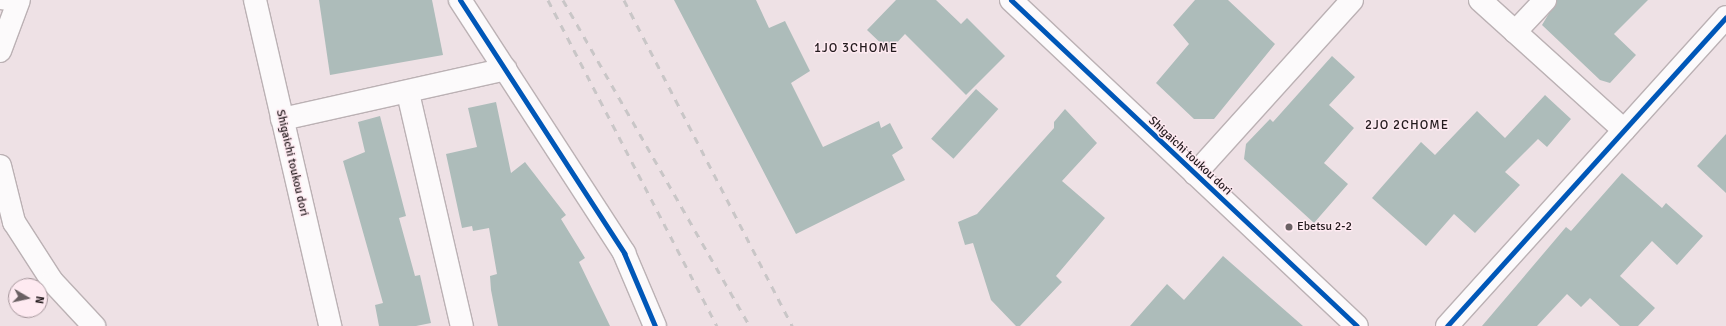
<!DOCTYPE html>
<style>
body{margin:0}
#map{position:relative;width:1726px;height:326px;overflow:hidden;background:#eee1e5;font-family:Signika,sans-serif}
div>[style]{position:absolute}
.building>*{inset:0;background:#adbcba;transform-origin:0 0}
.roads{filter:drop-shadow(1px 0 #bbb1b4) drop-shadow(-1px 0 #bbb1b4) drop-shadow(0 1px #bbb1b4) drop-shadow(0 -1px #bbb1b4)}
.service>*{height:15px;margin:-7.5px;padding:0 7.5px;transform-origin:7.5px;border-radius:7.5px;background:#fcfafb}
.minor>*{height:22px;margin:-11px;padding:0 11px;transform-origin:11px;border-radius:11px;background:#fcfafb}
.tertiary>*{height:22px;margin:-11px;padding:0 11px;transform-origin:11px;border-radius:11px;background:#fcfafb}
.rail>*{height:3px;margin-top:-1.5px;transform-origin:0;background:repeating-linear-gradient(90deg,#c9c6c7 0 7px,transparent 0 14px)}
.cycleway>*{height:5px;margin:-2.5px;padding:0 2.5px;transform-origin:2.5px;border-radius:2.5px;background:#0057b8}
.dots>*{width:11px;height:11px;translate:-50% -50%;box-sizing:border-box;border:2px solid #feeaf1;border-radius:50%}
span{translate:-50% -50%;white-space:nowrap;text-align:center;line-height:1.15;-webkit-text-stroke:3px #feeaf1;paint-order:stroke}
.street-label{font-size:12px;color:#231a1d}
.poi-label{font-size:12px;color:#231a1d}
.left{translate:0 -50%;text-align:left}
.neighbourhood-label{font-size:13px;color:#231a1d;letter-spacing:1px}
.north{position:absolute;left:8px;top:278px;width:40px;height:40px;box-sizing:border-box;background:#feeaf1;border:1px solid #a6979c;border-radius:50%;rotate:99deg;font-size:11px;font-weight:700;line-height:16px;text-align:center;color:#231a1d}
.north::after{content:'';display:block;margin:auto;width:14px;height:18px;background:#6a6063;clip-path:polygon(50% 0,100% 100%,50% 72%,0 100%)}
</style>
<div id="map">
<div class="building">
<div style="clip-path:polygon(319px 0,432px 0,443px 55px,330px 75px)"></div>
<div style="clip-path:polygon(674px 0,756px 0,769px 28px,785px 21px,810px 71px,791px 83px,823px 147px,879px 121px,881px 128px,890px 123px,903px 148px,892px 155px,905px 180px,796px 234px)"></div>
<div style="clip-path:polygon(896px 0,936px 0,961px 24px,967px 18px,1005px 56px,966px 95px,905px 34px,889px 51px,867px 30px)"></div>
<div style="clip-path:polygon(1195px 0,1228px 0,1275px 44px,1214px 119px,1194px 119px,1156px 83px,1189px 44px,1173px 25px)"></div>
<div style="clip-path:polygon(1557px 0,1648px 0,1614px 34px,1636px 55px,1610px 83px,1600px 80px,1542px 25px)"></div>
<div style="clip-path:polygon(1332px 56px,1355px 77px,1329px 105px,1354px 128px,1324px 163px,1348px 184px,1314px 223px,1244px 159px,1246px 144px,1270px 119px,1273px 122px)"></div>
<div style="left:976px;top:89px;width:30px;height:67px;rotate:42deg"></div>
<div style="clip-path:polygon(1545px 95px,1571px 119px,1547px 147px,1538px 139px,1505px 172px,1520px 185px,1475px 233px,1454px 214px,1426px 246px,1372px 198px,1421px 142px,1435px 155px,1477px 111px,1505px 138px)"></div>
<div style="clip-path:polygon(496px 102px,511px 173px,525px 162px,566px 215px,561px 219px,585px 258px,579px 262px,610px 326px,498px 326px,491px 290px,490px 276px,497px 274px,489px 228px,473px 231px,472px 226px,462px 228px,446px 154px,477px 147px,468px 108px)"></div>
<div style="clip-path:polygon(1065px 109px,1097px 143px,1062px 181px,1105px 218px,1056px 276px,1062px 282px,1020px 326px,1016px 326px,991px 300px,973px 243px,965px 245px,958px 222px,977px 214px,1054px 128px,1054px 122px)"></div>
<div style="clip-path:polygon(380px 116px,406px 216px,399px 218px,415px 276px,420px 275px,431px 323px,416px 326px,379px 326px,375px 305px,383px 303px,343px 161px,365px 152px,358px 122px)"></div>
<div style="clip-path:polygon(1726px 134px,1726px 193px,1697px 166px)"></div>
<div style="clip-path:polygon(1622px 173px,1662px 208px,1666px 203px,1703px 236px,1677px 265px,1652px 241px,1620px 276px,1655px 308px,1638px 326px,1620px 326px,1590px 298px,1581px 307px,1567px 294px,1537px 326px,1482px 326px,1566px 227px,1571px 231px)"></div>
<div style="clip-path:polygon(1223px 256px,1303px 326px,1130px 326px,1167px 284px,1184px 300px)"></div>
</div>
<div class="roads">
<div class="service">
<div style="left:0;top:1px;width:17px;rotate:7deg"></div>
</div>
<div class="minor">
<div style="left:460px;top:0;width:302px;rotate:57deg"></div>
<div style="left:624px;top:253px;width:79px;rotate:67deg"></div>
<div style="left:1480px;top:0;width:194px;rotate:42.1deg"></div>
<div style="left:1515px;top:32px;width:44px;rotate:-46.8deg"></div>
<div style="left:408px;top:93px;width:239px;rotate:77deg"></div>
<div style="left:282px;top:119px;width:229px;rotate:-12.6deg"></div>
<div style="left:1195px;top:174px;width:234px;rotate:-47.9deg"></div>
<div style="left:1447px;top:326px;width:416px;rotate:-47.9deg"></div>
</div>
<div class="tertiary">
<div style="left:255px;top:0;width:335px;rotate:77deg"></div>
<div style="left:1011px;top:0;width:475px;rotate:43.3deg"></div>
<div style="left:0;top:51px;width:54px;rotate:-69.6deg"></div>
<div style="left:0;top:166px;width:58px;rotate:76deg"></div>
<div style="left:14px;top:222px;width:70px;rotate:57.2deg"></div>
<div style="left:52px;top:281px;width:62px;rotate:47deg"></div>
</div>
</div>
<div class="rail">
<div style="left:548px;top:0;width:367px;rotate:62.6deg"></div>
<div style="left:563px;top:0;width:376px;rotate:60.2deg"></div>
<div style="left:624px;top:0;width:367px;rotate:62.7deg"></div>
</div>
<div class="cycleway">
<div style="left:460px;top:0;width:302px;rotate:57deg"></div>
<div style="left:624px;top:253px;width:79px;rotate:67deg"></div>
<div style="left:1011px;top:0;width:475px;rotate:43.3deg"></div>
<div style="left:1447px;top:326px;width:416px;rotate:-47.9deg"></div>
</div>
<div class="dots">
<div style="left:1289px;top:227px;background:#6a6063"></div>
</div>
<div class="street-label">
<span style="left:1190px;top:156px;rotate:43deg">Shigaichi toukou dori</span>
<span style="left:292px;top:163px;rotate:77deg">Shigaichi toukou dori</span>
</div>
<div class="poi-label">
<span class="left" style="left:1297px;top:227px">Ebetsu 2-2</span>
</div>
<div class="neighbourhood-label">
<span style="left:856px;top:48px">1JO 3CHOME</span>
<span style="left:1407px;top:125px">2JO 2CHOME</span>
</div>
<div class="north">N</div>
</div>
